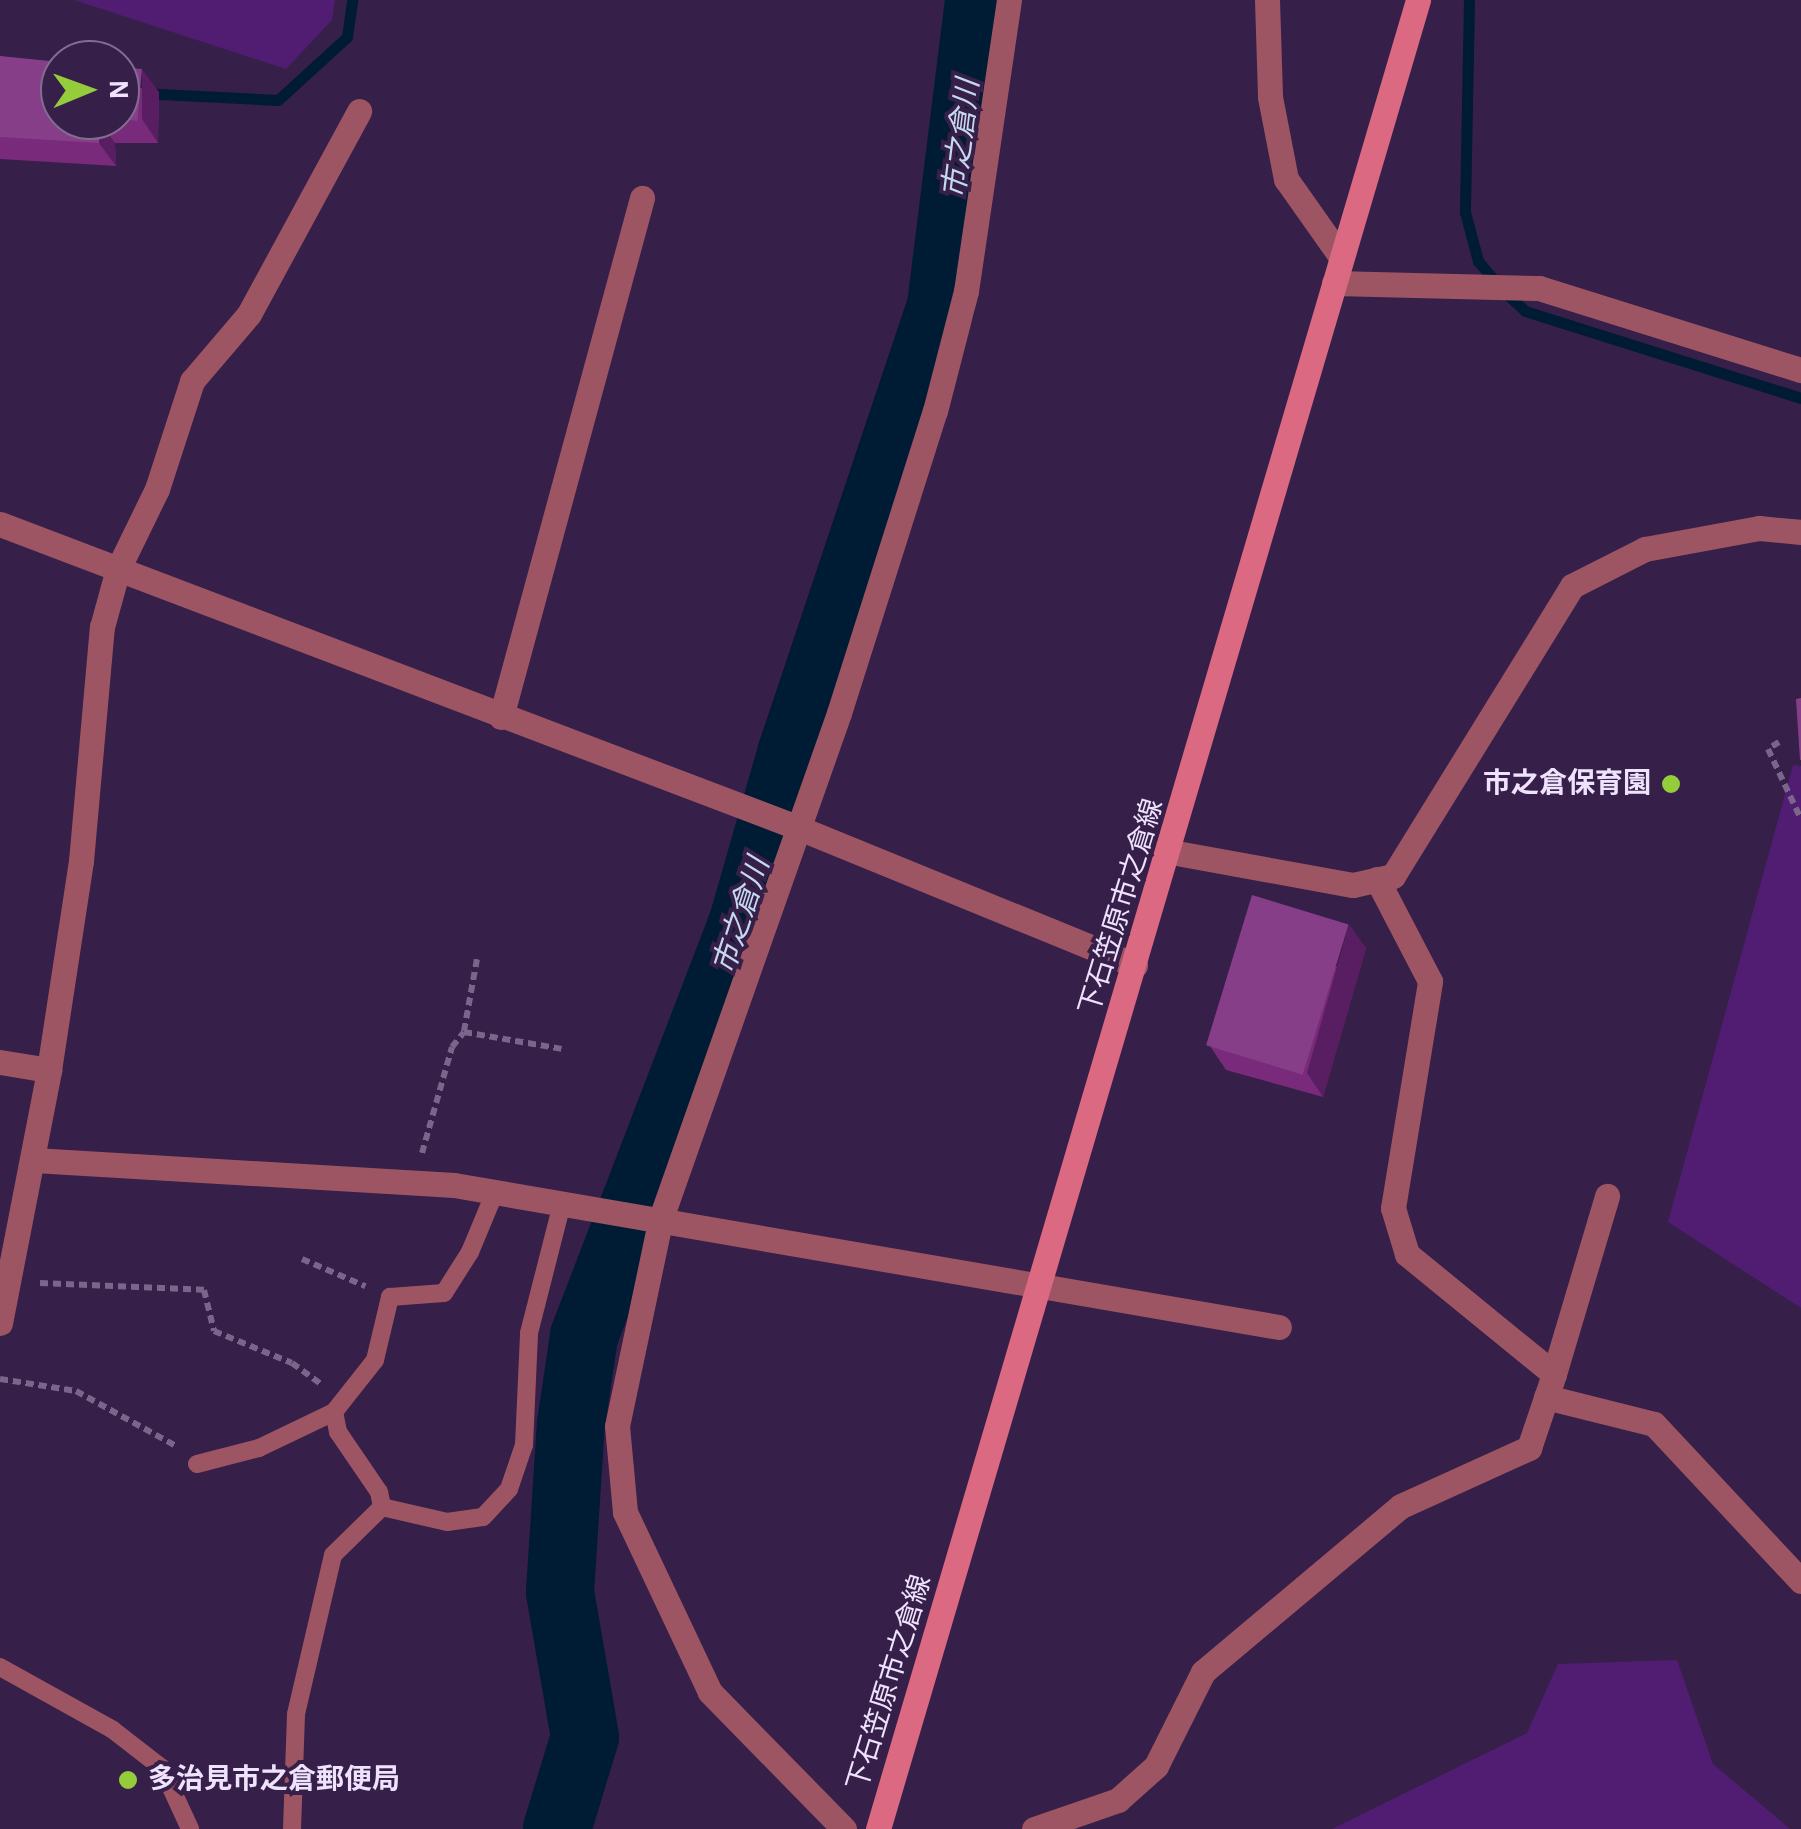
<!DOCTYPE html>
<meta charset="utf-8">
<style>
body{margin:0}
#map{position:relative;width:1801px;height:1829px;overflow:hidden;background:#361f48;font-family:"Alegreya Sans","Noto Sans JP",sans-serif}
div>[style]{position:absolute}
.green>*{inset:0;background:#511d73}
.stream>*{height:11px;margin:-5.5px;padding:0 5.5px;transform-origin:5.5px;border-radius:5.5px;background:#001b34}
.river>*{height:68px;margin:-34px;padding:0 34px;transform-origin:34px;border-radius:34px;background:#001b34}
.path>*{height:6px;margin-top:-3px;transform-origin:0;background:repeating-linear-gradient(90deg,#79668a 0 8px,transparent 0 13px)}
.service>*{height:18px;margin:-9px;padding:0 9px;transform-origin:9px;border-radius:9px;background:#9d5563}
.minor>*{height:25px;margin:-12.5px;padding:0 12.5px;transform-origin:12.5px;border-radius:12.5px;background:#9d5563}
.secondary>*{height:25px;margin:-12.5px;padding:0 12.5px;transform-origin:12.5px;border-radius:12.5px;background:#dc6982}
.wall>*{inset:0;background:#7a2a7b}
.shaded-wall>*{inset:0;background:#591d61}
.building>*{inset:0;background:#863e89;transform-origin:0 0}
.dots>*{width:28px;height:28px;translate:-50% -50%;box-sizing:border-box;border:5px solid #361f48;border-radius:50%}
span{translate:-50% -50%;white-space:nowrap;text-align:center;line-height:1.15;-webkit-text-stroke:8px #361f48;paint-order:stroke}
.poi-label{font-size:28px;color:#efe2fd;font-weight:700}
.right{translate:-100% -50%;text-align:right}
.left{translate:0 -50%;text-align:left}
.street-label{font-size:28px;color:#efe2fd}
.water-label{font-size:30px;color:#c4d9ee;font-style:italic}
.north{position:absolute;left:40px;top:40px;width:100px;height:100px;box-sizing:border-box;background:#361f48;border:2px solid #806d90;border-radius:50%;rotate:89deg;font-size:28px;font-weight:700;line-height:40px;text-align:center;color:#efe2fd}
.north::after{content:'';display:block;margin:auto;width:35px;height:45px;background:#95cc3b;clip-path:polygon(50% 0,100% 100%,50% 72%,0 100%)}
</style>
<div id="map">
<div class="green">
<div style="clip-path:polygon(74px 0,335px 0,332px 20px,286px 69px)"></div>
<div style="clip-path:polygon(1793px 765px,1801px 766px,1801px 1308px,1668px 1222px)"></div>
<div style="clip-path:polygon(1677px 1660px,1713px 1764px,1790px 1829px,1332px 1829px,1527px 1733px,1558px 1664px)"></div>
</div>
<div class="stream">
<div style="left:1469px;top:0;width:212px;rotate:91.1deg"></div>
<div style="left:1465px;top:212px;width:51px;rotate:75.1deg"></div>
<div style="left:1478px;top:261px;width:38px;rotate:50deg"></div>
<div style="left:1502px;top:290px;width:31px;rotate:42deg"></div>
<div style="left:1525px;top:311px;width:289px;rotate:17.5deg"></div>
<div style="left:120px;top:92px;width:158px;rotate:2.9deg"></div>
<div style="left:278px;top:100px;width:93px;rotate:-42.4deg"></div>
<div style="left:347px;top:37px;width:37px;rotate:-82deg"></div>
</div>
<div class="river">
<div style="left:557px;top:1829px;width:96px;rotate:-73.1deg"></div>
<div style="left:585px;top:1737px;width:147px;rotate:-99.8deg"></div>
<div style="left:560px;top:1592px;width:168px;rotate:-86.3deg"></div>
<div style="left:571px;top:1424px;width:89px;rotate:-81.6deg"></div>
<div style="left:584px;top:1336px;width:440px;rotate:-69deg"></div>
<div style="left:742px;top:925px;width:181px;rotate:-74deg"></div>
<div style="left:792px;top:751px;width:469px;rotate:-71.5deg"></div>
<div style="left:941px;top:306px;width:308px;rotate:-82.9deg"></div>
</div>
<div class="path">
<div style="left:1779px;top:742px;width:13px;rotate:148deg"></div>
<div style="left:1768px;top:749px;width:77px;rotate:64.8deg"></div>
<div style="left:464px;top:1031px;width:73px;rotate:-79.8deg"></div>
<div style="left:422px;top:1153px;width:110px;rotate:-74.2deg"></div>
<div style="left:452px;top:1047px;width:19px;rotate:-51deg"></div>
<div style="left:464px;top:1032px;width:99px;rotate:9.8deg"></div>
<div style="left:302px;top:1259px;width:69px;rotate:23.2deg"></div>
<div style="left:40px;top:1283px;width:164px;rotate:2.4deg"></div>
<div style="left:204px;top:1290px;width:42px;rotate:76.3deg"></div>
<div style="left:214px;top:1331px;width:84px;rotate:22.3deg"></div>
<div style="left:292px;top:1363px;width:37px;rotate:36deg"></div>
<div style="left:0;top:1379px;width:77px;rotate:9deg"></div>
<div style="left:76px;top:1391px;width:116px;rotate:28.8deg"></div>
</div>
<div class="service">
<div style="left:197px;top:1464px;width:64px;rotate:-14.5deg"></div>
<div style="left:259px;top:1448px;width:83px;rotate:-25.6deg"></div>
<div style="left:382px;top:1507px;width:15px;rotate:-101deg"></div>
<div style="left:379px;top:1492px;width:73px;rotate:-124.3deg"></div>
<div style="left:338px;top:1432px;width:20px;rotate:-101deg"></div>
<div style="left:334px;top:1412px;width:66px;rotate:-51.7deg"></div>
<div style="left:375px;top:1360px;width:65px;rotate:-76.6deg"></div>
<div style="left:390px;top:1297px;width:54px;rotate:-4.2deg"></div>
<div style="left:444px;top:1293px;width:49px;rotate:-57.6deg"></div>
<div style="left:470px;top:1252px;width:65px;rotate:-67.4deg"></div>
<div style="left:0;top:1667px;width:129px;rotate:29.1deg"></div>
<div style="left:113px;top:1730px;width:62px;rotate:37.8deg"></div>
<div style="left:162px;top:1768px;width:67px;rotate:65.3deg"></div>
<div style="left:292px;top:1829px;width:115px;rotate:-88deg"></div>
<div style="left:296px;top:1714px;width:163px;rotate:-76.9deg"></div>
<div style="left:333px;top:1555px;width:69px;rotate:-44.4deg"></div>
<div style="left:382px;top:1507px;width:67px;rotate:13deg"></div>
<div style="left:447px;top:1522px;width:36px;rotate:-8deg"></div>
<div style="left:483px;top:1517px;width:38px;rotate:-47deg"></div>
<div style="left:509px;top:1489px;width:46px;rotate:-71.2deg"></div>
<div style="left:524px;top:1445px;width:112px;rotate:-87.4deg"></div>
<div style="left:529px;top:1333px;width:133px;rotate:-75.7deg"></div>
</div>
<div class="minor">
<div style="left:1267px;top:0;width:97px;rotate:88.2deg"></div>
<div style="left:1270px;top:97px;width:84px;rotate:79deg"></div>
<div style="left:1286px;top:179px;width:95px;rotate:54.8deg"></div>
<div style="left:1334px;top:283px;width:205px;rotate:1.4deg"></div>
<div style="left:1539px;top:288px;width:275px;rotate:17.4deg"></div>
<div style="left:0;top:524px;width:855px;rotate:20.83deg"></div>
<div style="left:799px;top:828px;width:363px;rotate:22.2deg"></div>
<div style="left:501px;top:717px;width:538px;rotate:-74.8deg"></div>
<div style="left:1171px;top:852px;width:185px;rotate:10.3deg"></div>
<div style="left:1353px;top:885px;width:41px;rotate:-12.7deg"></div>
<div style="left:1393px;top:876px;width:341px;rotate:-58.3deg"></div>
<div style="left:1572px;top:586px;width:82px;rotate:-26.9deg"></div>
<div style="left:1645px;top:549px;width:116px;rotate:-10.4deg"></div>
<div style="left:1759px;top:528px;width:42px;rotate:5.4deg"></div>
<div style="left:0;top:1062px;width:50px;rotate:9.3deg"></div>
<div style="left:34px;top:1160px;width:421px;rotate:3.4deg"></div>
<div style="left:454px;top:1185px;width:837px;rotate:9.77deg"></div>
<div style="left:0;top:1323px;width:258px;rotate:-79deg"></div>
<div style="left:49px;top:1070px;width:211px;rotate:-81.3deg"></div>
<div style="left:81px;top:861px;width:235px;rotate:-84.9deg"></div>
<div style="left:102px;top:627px;width:60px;rotate:-74.6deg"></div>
<div style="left:118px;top:569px;width:89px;rotate:-64deg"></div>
<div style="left:157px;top:489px;width:114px;rotate:-72deg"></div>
<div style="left:192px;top:381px;width:88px;rotate:-49.6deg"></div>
<div style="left:249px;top:314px;width:231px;rotate:-61.5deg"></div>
<div style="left:1554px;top:1374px;width:186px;rotate:-73.4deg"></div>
<div style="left:1546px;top:1397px;width:111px;rotate:14deg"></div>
<div style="left:1654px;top:1424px;width:215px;rotate:46.9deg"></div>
<div style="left:844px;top:1829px;width:192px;rotate:-134.4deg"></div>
<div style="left:710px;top:1692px;width:199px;rotate:-115.3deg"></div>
<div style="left:625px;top:1512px;width:86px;rotate:-95.3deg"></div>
<div style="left:617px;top:1426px;width:213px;rotate:-78.1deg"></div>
<div style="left:661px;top:1218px;width:535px;rotate:-70.58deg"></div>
<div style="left:839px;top:713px;width:317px;rotate:-72.4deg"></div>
<div style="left:935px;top:411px;width:124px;rotate:-75.5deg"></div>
<div style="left:966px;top:291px;width:294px;rotate:-81.6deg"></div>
<div style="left:1034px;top:1829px;width:89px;rotate:-19deg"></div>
<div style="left:1118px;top:1800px;width:51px;rotate:-41.8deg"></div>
<div style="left:1156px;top:1766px;width:105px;rotate:-63.4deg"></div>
<div style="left:1203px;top:1672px;width:258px;rotate:-40deg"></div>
<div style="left:1401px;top:1506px;width:141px;rotate:-24.4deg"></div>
<div style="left:1529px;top:1448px;width:78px;rotate:-71.3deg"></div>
<div style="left:1554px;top:1374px;width:190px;rotate:-140.8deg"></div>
<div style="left:1407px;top:1254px;width:48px;rotate:-106.9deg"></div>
<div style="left:1393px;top:1208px;width:230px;rotate:-80.7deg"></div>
<div style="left:1430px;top:981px;width:115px;rotate:-117.5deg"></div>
</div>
<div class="secondary">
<div style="left:878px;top:1829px;width:1907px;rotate:-73.55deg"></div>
</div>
<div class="wall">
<div style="clip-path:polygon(0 56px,159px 92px,158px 143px,115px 143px,116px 166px,0 159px)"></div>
<div style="clip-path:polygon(1366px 948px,1323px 1097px,1226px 1070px,1210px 1046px)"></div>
</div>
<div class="shaded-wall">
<div style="clip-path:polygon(142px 69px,159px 92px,158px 143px,142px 119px)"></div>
<div style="clip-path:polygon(99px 120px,115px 143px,116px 166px,99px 143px)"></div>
<div style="clip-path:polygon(1349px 924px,1366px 948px,1323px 1097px,1307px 1073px)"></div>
</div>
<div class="building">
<div style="clip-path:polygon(0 56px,60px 62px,60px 120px,99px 120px,99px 143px,0 137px)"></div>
<div style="left:120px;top:67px;width:22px;height:52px;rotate:5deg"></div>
<div style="clip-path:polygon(1801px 698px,1801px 760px,1800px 760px,1796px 699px)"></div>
<div style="left:1252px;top:895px;width:101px;height:157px;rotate:17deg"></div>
</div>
<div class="dots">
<div style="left:1671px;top:784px;background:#95cc3b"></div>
<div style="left:128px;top:1780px;background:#95cc3b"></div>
</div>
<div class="poi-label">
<span class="right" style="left:1651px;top:784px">市之倉保育園</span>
<span class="left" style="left:148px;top:1780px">多治見市之倉郵便局</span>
</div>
<div class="street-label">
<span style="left:1122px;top:907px;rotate:-73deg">下石笠原市之倉線</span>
<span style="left:890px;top:1683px;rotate:-73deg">下石笠原市之倉線</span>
</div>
<div class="water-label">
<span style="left:962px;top:139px;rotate:-83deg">市之倉川</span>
<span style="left:742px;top:916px;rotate:-72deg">市之倉川</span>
</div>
<div class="north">N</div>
</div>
